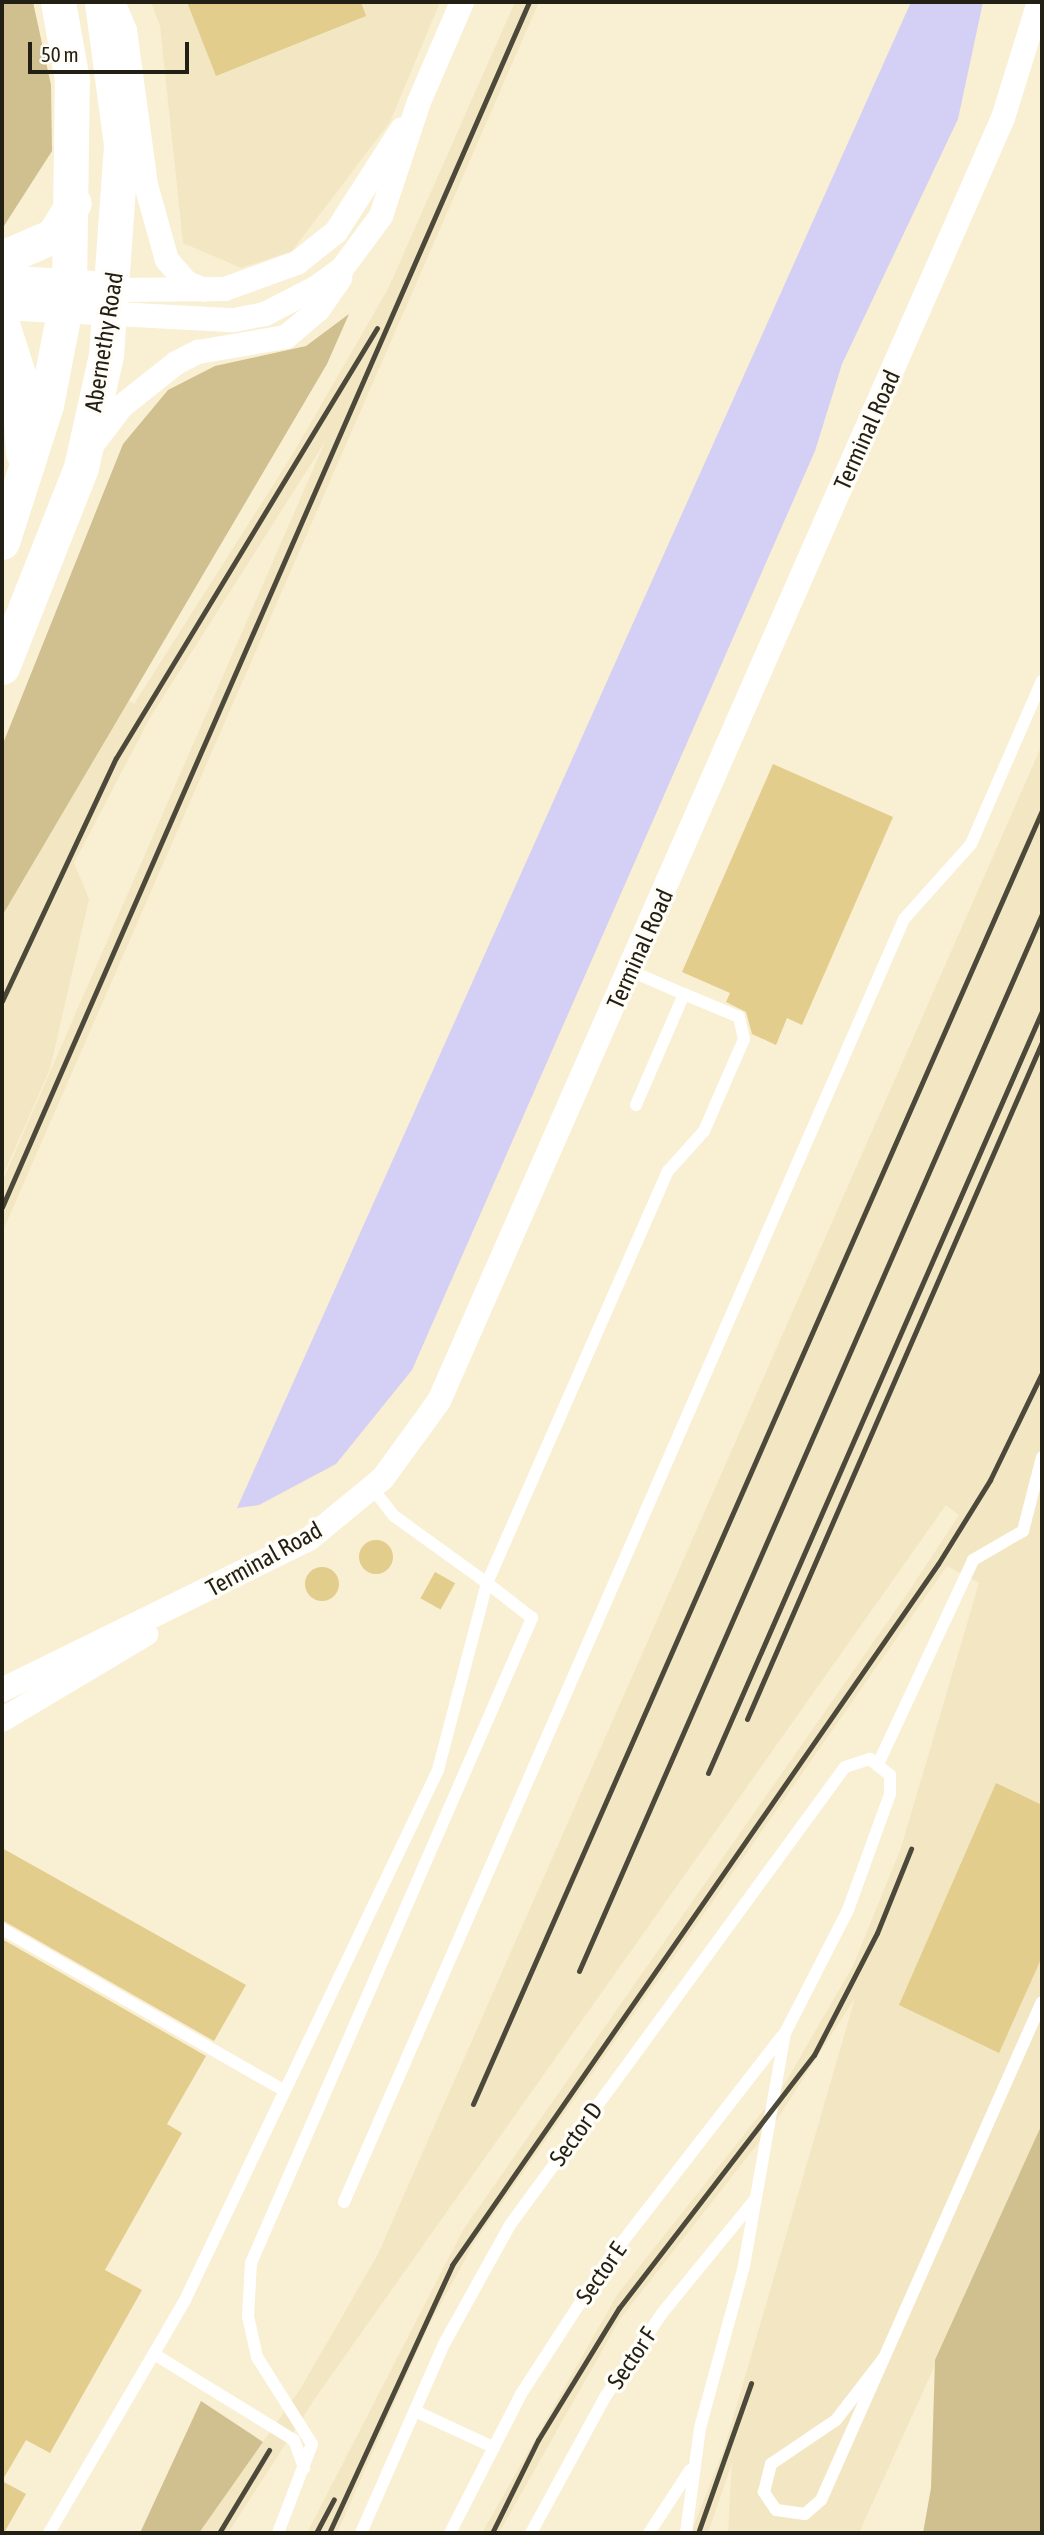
<!DOCTYPE html>
<style>
body{margin:0}
#map{position:relative;width:1044px;height:2535px;overflow:hidden;background:#f9efd3;font-family:"Asap Condensed",sans-serif}
div>[style]{position:absolute}
.built>*{inset:0;background:#f3e7c3}
.green>*{inset:0;background:#d0c08f}
.water>*{inset:0;background:#d4cff5}
.building>*{inset:0;background:#e2cd8c;transform-origin:0 0}
.round{border-radius:50%}
.service>*{height:12px;margin:-6px;padding:0 6px;transform-origin:6px;border-radius:6px;background:#fff}
.minor>*{height:24px;margin:-12px;padding:0 12px;transform-origin:12px;border-radius:12px;background:#fff}
.secondary>*{height:35px;margin:-17.5px;padding:0 17.5px;transform-origin:17.5px;border-radius:17.5px;background:#fff}
.rail>*{height:5px;margin:-2.5px;padding:0 2.5px;transform-origin:2.5px;border-radius:2.5px;background:#4d493a}
span{translate:-50% -50%;white-space:nowrap;text-align:center;line-height:1.15;-webkit-text-stroke:7px #fffdf7;paint-order:stroke}
.street-label{font-size:24px;color:#221f14}
.frame{position:absolute;inset:0;border:4px solid #221f14;pointer-events:none}
.scale{position:absolute;left:28px;top:42px;width:161px;height:32px;box-sizing:border-box;border:4px solid #221f14;border-top:0;padding-left:9px;font-size:21px;line-height:24px;white-space:nowrap;color:#221f14;-webkit-text-stroke:5px #fffdf7;paint-order:stroke}
</style>
<div id="map">
<div class="built">
<div style="clip-path:polygon(151px 2px,440px 2px,390px 122px,292px 251px,241px 268px,183px 243px,160px 26px)"></div>
<div style="clip-path:polygon(515px 2px,539px 2px,2px 1233px,2px 1182px,325px 442px,151px 716px,74px 863px,89px 899px,50px 1069px,2px 1178px,2px 763px,51px 642px,134px 704px,291px 457px,388px 289px)"></div>
<div style="clip-path:polygon(1042px 745px,1042px 2129px,859px 2533px,728px 2533px,732px 2463px,708px 2533px,691px 2533px,724px 2449px,855px 1998px,778px 2118px,620px 2319px,499px 2533px,482px 2533px,617px 2295px,785px 2083px,853px 1966px,901px 1848px,979px 1583px,947px 1566px,474px 2243px,428px 2327px,337px 2533px,307px 2533px,463px 2230px,909px 1591px,959px 1515px,946px 1505px,316px 2397px,228px 2533px,199px 2533px,301px 2388px,378px 2254px)"></div>
</div>
<div class="green">
<div style="clip-path:polygon(2px 2px,33px 2px,51px 85px,52px 151px,2px 229px)"></div>
<div style="clip-path:polygon(349px 314px,327px 364px,2px 916px,2px 746px,123px 444px,168px 390px,215px 366px,306px 346px)"></div>
<div style="clip-path:polygon(1042px 2124px,1042px 2533px,923px 2533px,931px 2488px,935px 2360px)"></div>
<div style="clip-path:polygon(201px 2401px,263px 2442px,199px 2533px,140px 2533px)"></div>
</div>
<div class="water">
<div style="clip-path:polygon(911px 2px,983px 2px,958px 119px,842px 364px,815px 451px,412px 1370px,336px 1464px,259px 1505px,237px 1508px)"></div>
</div>
<div class="building">
<div style="clip-path:polygon(187px 2px,361px 2px,366px 16px,216px 76px)"></div>
<div style="clip-path:polygon(773px 764px,893px 817px,802px 1025px,787px 1018px,776px 1045px,752px 1034px,746px 1012px,726px 1002px,730px 993px,682px 972px)"></div>
<div class="round" style="left:359px;top:1540px;width:34px;height:34px"></div>
<div class="round" style="left:305px;top:1567px;width:34px;height:34px"></div>
<div style="left:435px;top:1572px;width:23px;height:30px;rotate:29deg"></div>
<div style="clip-path:polygon(996px 1783px,1042px 1805px,1042px 1957px,999px 2053px,899px 2005px)"></div>
<div style="clip-path:polygon(2px 1848px,246px 1985px,214px 2041px,2px 1920px)"></div>
<div style="clip-path:polygon(2px 1939px,206px 2056px,167px 2124px,182px 2133px,105px 2270px,142px 2290px,50px 2453px,26px 2440px,2px 2481px,26px 2494px,4px 2533px,2px 2533px)"></div>
</div>
<div class="service">
<div style="left:631px;top:971px;width:58px;rotate:23.5deg"></div>
<div style="left:684px;top:994px;width:121px;rotate:113.4deg"></div>
<div style="left:879px;top:1762px;width:223px;rotate:-65deg"></div>
<div style="left:973px;top:1560px;width:58px;rotate:-30.1deg"></div>
<div style="left:1023px;top:1531px;width:76px;rotate:-75.6deg"></div>
<div style="left:2px;top:1929px;width:324px;rotate:29.8deg"></div>
<div style="left:344px;top:2202px;width:1400px;rotate:-66.42deg"></div>
<div style="left:904px;top:919px;width:101px;rotate:-48.2deg"></div>
<div style="left:971px;top:844px;width:178px;rotate:-66.5deg"></div>
<div style="left:154px;top:2354px;width:164px;rotate:31.6deg"></div>
<div style="left:294px;top:2440px;width:30px;rotate:70deg"></div>
<div style="left:884px;top:2358px;width:155px;rotate:113.9deg"></div>
<div style="left:821px;top:2500px;width:21px;rotate:139deg"></div>
<div style="left:805px;top:2514px;width:29px;rotate:-172deg"></div>
<div style="left:776px;top:2510px;width:22px;rotate:-124deg"></div>
<div style="left:764px;top:2492px;width:29px;rotate:-76deg"></div>
<div style="left:771px;top:2464px;width:78px;rotate:-34.1deg"></div>
<div style="left:836px;top:2420px;width:78px;rotate:-52.3deg"></div>
<div style="left:884px;top:2358px;width:389px;rotate:-66.1deg"></div>
<div style="left:415px;top:2411px;width:86px;rotate:24.8deg"></div>
<div style="left:49px;top:2533px;width:270px;rotate:-59.7deg"></div>
<div style="left:185px;top:2300px;width:587px;rotate:-64.48deg"></div>
<div style="left:438px;top:1770px;width:193px;rotate:-75.3deg"></div>
<div style="left:487px;top:1583px;width:115px;rotate:-144.2deg"></div>
<div style="left:394px;top:1516px;width:36px;rotate:-128deg"></div>
<div style="left:278px;top:2533px;width:95px;rotate:-69.1deg"></div>
<div style="left:312px;top:2444px;width:103px;rotate:-122.3deg"></div>
<div style="left:257px;top:2357px;width:42px;rotate:-102.4deg"></div>
<div style="left:248px;top:2316px;width:53px;rotate:-86.8deg"></div>
<div style="left:251px;top:2263px;width:704px;rotate:-66.46deg"></div>
<div style="left:532px;top:1618px;width:57px;rotate:-142.1deg"></div>
<div style="left:487px;top:1583px;width:450px;rotate:-66.3deg"></div>
<div style="left:668px;top:1171px;width:54px;rotate:-48deg"></div>
<div style="left:704px;top:1131px;width:100px;rotate:-66.5deg"></div>
<div style="left:744px;top:1039px;width:23px;rotate:-103deg"></div>
<div style="left:739px;top:1017px;width:60px;rotate:-157.3deg"></div>
<div style="left:361px;top:2533px;width:206px;rotate:-66.3deg"></div>
<div style="left:444px;top:2344px;width:136px;rotate:-61deg"></div>
<div style="left:510px;top:2225px;width:567px;rotate:-53.82deg"></div>
<div style="left:845px;top:1767px;width:26px;rotate:-18deg"></div>
<div style="left:870px;top:1759px;width:26px;rotate:39deg"></div>
<div style="left:890px;top:1775px;width:19px;rotate:90deg"></div>
<div style="left:890px;top:1794px;width:123px;rotate:109.9deg"></div>
<div style="left:848px;top:1910px;width:138px;rotate:117.1deg"></div>
<div style="left:785px;top:2033px;width:237px;rotate:100deg"></div>
<div style="left:744px;top:2266px;width:168px;rotate:105.2deg"></div>
<div style="left:700px;top:2428px;width:106px;rotate:97.6deg"></div>
<div style="left:450px;top:2533px;width:156px;rotate:-62.9deg"></div>
<div style="left:521px;top:2394px;width:156px;rotate:-57deg"></div>
<div style="left:606px;top:2263px;width:287px;rotate:-52.2deg"></div>
<div style="left:531px;top:2533px;width:155px;rotate:-61.4deg"></div>
<div style="left:605px;top:2397px;width:103px;rotate:-55.7deg"></div>
<div style="left:663px;top:2312px;width:144px;rotate:-50.7deg"></div>
<div style="left:649px;top:2533px;width:75px;rotate:-56.9deg"></div>
</div>
<div class="minor">
<div style="left:113px;top:2px;width:30px;rotate:67deg"></div>
<div style="left:125px;top:30px;width:156px;rotate:82.3deg"></div>
<div style="left:146px;top:185px;width:78px;rotate:74.4deg"></div>
<div style="left:167px;top:260px;width:30px;rotate:49deg"></div>
<div style="left:187px;top:283px;width:18px;rotate:22deg"></div>
<div style="left:115px;top:290px;width:110px;rotate:-0.5deg"></div>
<div style="left:225px;top:289px;width:77px;rotate:-19.9deg"></div>
<div style="left:297px;top:263px;width:50px;rotate:-38.5deg"></div>
<div style="left:336px;top:232px;width:122px;rotate:-57.3deg"></div>
<div style="left:2px;top:308px;width:232px;rotate:3deg"></div>
<div style="left:234px;top:320px;width:32px;rotate:-11deg"></div>
<div style="left:265px;top:314px;width:59px;rotate:-27.4deg"></div>
<div style="left:317px;top:287px;width:31px;rotate:-36deg"></div>
<div style="left:342px;top:269px;width:66px;rotate:-53.7deg"></div>
<div style="left:381px;top:216px;width:120px;rotate:-71.6deg"></div>
<div style="left:419px;top:102px;width:109px;rotate:-66.7deg"></div>
<div style="left:90px;top:448px;width:53px;rotate:-52.7deg"></div>
<div style="left:122px;top:406px;width:69px;rotate:-38.5deg"></div>
<div style="left:176px;top:363px;width:25px;rotate:-27deg"></div>
<div style="left:198px;top:352px;width:89px;rotate:-9.7deg"></div>
<div style="left:286px;top:337px;width:42px;rotate:-40.2deg"></div>
<div style="left:318px;top:310px;width:39px;rotate:-55deg"></div>
<div style="left:2px;top:1690px;width:342px;rotate:-26.2deg"></div>
<div style="left:309px;top:1539px;width:96px;rotate:-39.5deg"></div>
<div style="left:383px;top:1478px;width:95px;rotate:-54deg"></div>
<div style="left:439px;top:1401px;width:1401px;rotate:-66.27deg"></div>
<div style="left:1003px;top:118px;width:121px;rotate:-72.8deg"></div>
<div style="left:2px;top:1720px;width:168px;rotate:-30.8deg"></div>
</div>
<div class="secondary">
<div style="left:2px;top:258px;width:56px;rotate:-23.3deg"></div>
<div style="left:53px;top:236px;width:39px;rotate:-58deg"></div>
<div style="left:2px;top:282px;width:90px;rotate:3.8deg"></div>
<div style="left:2px;top:324px;width:52px;rotate:72.3deg"></div>
<div style="left:18px;top:374px;width:79px;rotate:86.4deg"></div>
<div style="left:2px;top:542px;width:144px;rotate:-72.2deg"></div>
<div style="left:46px;top:405px;width:120px;rotate:-79deg"></div>
<div style="left:69px;top:287px;width:207px;rotate:-89.2deg"></div>
<div style="left:72px;top:80px;width:79px;rotate:-100.2deg"></div>
<div style="left:2px;top:667px;width:215px;rotate:-68.4deg"></div>
<div style="left:81px;top:467px;width:115px;rotate:-77.4deg"></div>
<div style="left:106px;top:355px;width:211px;rotate:-85.9deg"></div>
<div style="left:121px;top:145px;width:144px;rotate:-97.6deg"></div>
</div>
<div class="rail">
<div style="left:2px;top:1001px;width:268px;rotate:-64.9deg"></div>
<div style="left:116px;top:758px;width:503px;rotate:-58.74deg"></div>
<div style="left:2px;top:1207px;width:1315px;rotate:-66.38deg"></div>
<div style="left:747px;top:1719px;width:738px;rotate:-66.46deg"></div>
<div style="left:708px;top:1773px;width:832px;rotate:-66.33deg"></div>
<div style="left:579px;top:1971px;width:1154px;rotate:-66.35deg"></div>
<div style="left:473px;top:2104px;width:1414px;rotate:-66.26deg"></div>
<div style="left:219px;top:2533px;width:97px;rotate:-58.9deg"></div>
<div style="left:316px;top:2533px;width:38px;rotate:-62deg"></div>
<div style="left:329px;top:2533px;width:295px;rotate:-65.3deg"></div>
<div style="left:452px;top:2265px;width:853px;rotate:-55.27deg"></div>
<div style="left:938px;top:1564px;width:99px;rotate:-58.2deg"></div>
<div style="left:990px;top:1480px;width:119px;rotate:-64.1deg"></div>
<div style="left:492px;top:2533px;width:104px;rotate:-63.7deg"></div>
<div style="left:538px;top:2440px;width:155px;rotate:-58.5deg"></div>
<div style="left:619px;top:2308px;width:319px;rotate:-52.4deg"></div>
<div style="left:814px;top:2055px;width:137px;rotate:-62.7deg"></div>
<div style="left:877px;top:1933px;width:91px;rotate:-68deg"></div>
<div style="left:698px;top:2533px;width:159px;rotate:-70.5deg"></div>
</div>
<div class="street-label">
<span style="left:104px;top:342px;rotate:-81deg">Abernethy Road</span>
<span style="left:867px;top:430px;rotate:-66deg">Terminal Road</span>
<span style="left:640px;top:949px;rotate:-66deg">Terminal Road</span>
<span style="left:264px;top:1559px;rotate:-29deg">Terminal Road</span>
<span style="left:576px;top:2134px;rotate:-54deg">Sector D</span>
<span style="left:601px;top:2273px;rotate:-55deg">Sector E</span>
<span style="left:632px;top:2358px;rotate:-56deg">Sector F</span>
</div>
<div class="frame"></div>
<div class="scale">50 m</div>
</div>
